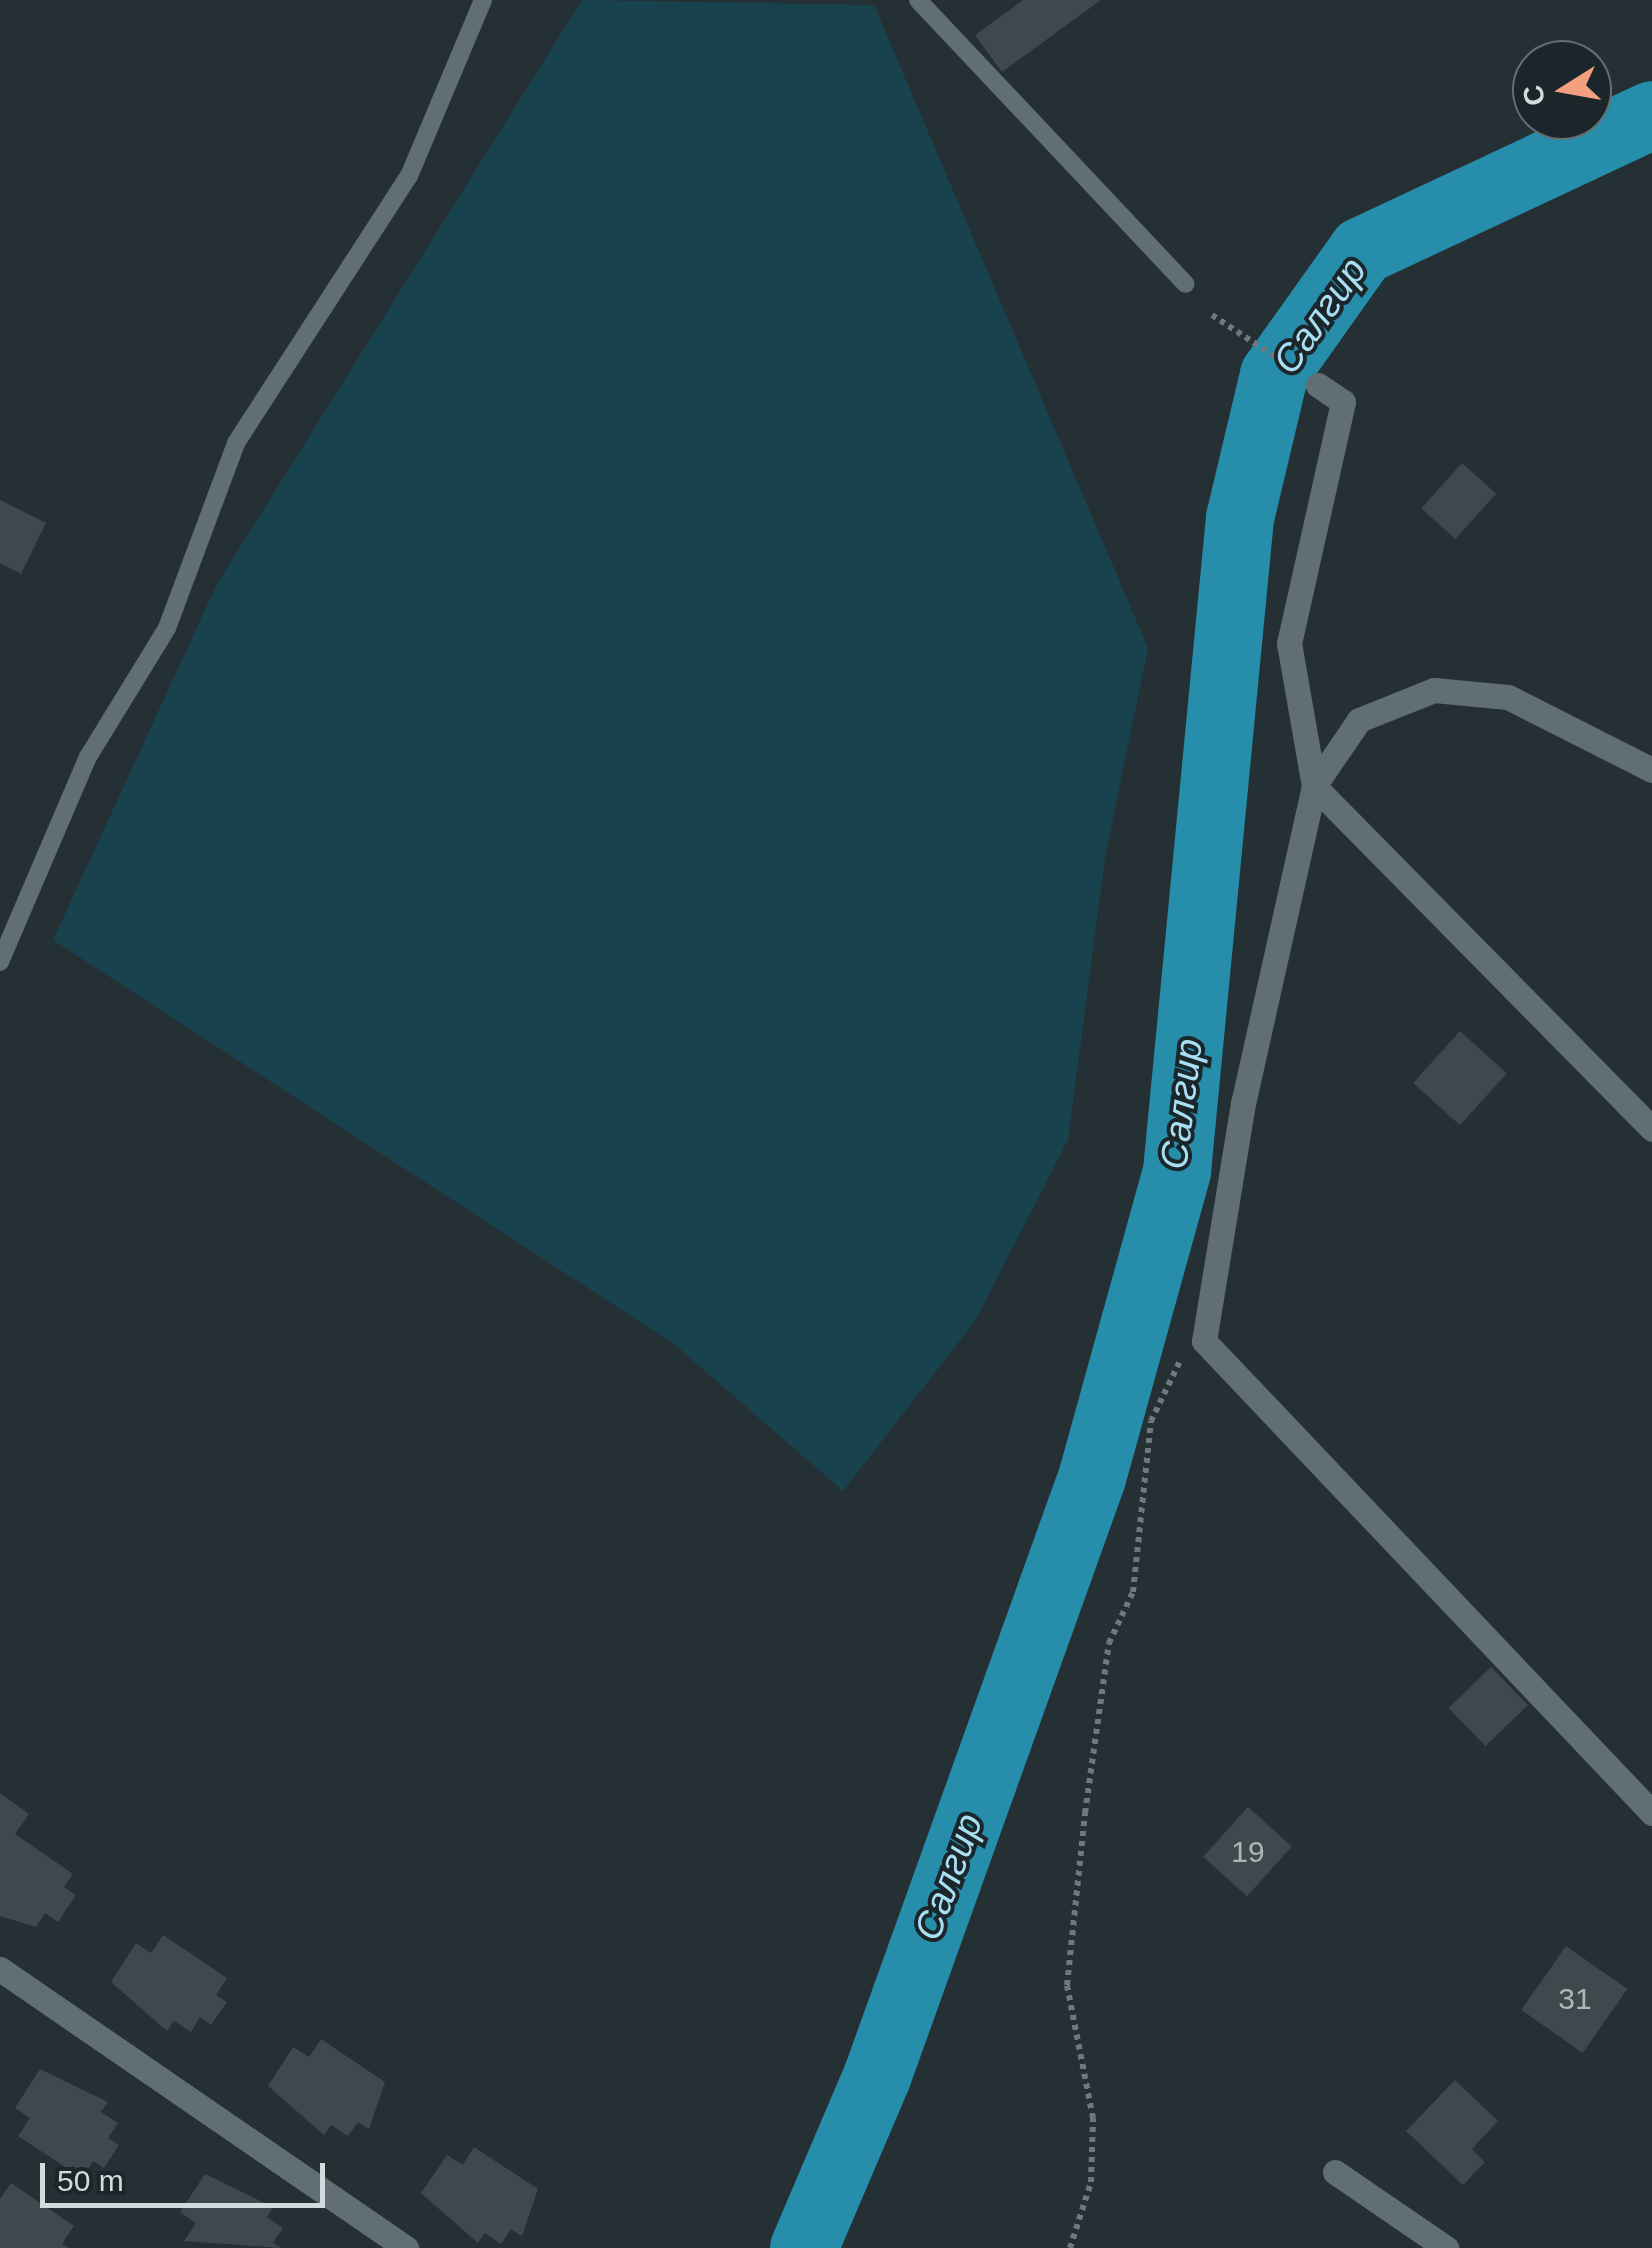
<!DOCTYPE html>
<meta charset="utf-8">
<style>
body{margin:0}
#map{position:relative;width:1652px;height:2248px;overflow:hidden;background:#253034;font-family:Helvetica,sans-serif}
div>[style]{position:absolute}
.green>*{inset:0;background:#19424f}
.river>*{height:68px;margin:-34px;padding:0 34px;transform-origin:34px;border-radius:34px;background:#268daa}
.building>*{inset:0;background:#3d494d;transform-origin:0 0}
.path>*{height:6px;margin-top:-3px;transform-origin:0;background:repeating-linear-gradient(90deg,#6f787c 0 5px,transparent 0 10px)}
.service>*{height:18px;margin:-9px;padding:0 9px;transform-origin:9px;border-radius:9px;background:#616e73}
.minor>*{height:25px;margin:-12.5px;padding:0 12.5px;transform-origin:12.5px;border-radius:12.5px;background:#616e73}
span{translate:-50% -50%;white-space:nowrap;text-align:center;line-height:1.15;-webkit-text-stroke:8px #1b262a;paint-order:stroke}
.number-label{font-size:30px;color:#aeb6ba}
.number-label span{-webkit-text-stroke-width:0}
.water-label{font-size:38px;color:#a9dff3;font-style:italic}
.north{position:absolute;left:1512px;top:40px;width:100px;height:100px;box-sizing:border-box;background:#1b262a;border:2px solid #656e72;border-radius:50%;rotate:259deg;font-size:28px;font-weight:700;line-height:40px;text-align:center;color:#d4dbde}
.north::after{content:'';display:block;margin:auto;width:35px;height:45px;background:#f2a080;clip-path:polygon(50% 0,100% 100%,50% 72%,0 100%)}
.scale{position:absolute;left:40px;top:2163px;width:285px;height:45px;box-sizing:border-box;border:5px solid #d4dbde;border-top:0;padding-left:12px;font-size:30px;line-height:35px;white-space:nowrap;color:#d4dbde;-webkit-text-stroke:8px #1b262a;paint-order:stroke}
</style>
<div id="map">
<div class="green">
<div style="clip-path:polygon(582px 0,874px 5px,1148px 648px,1105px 858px,1068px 1140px,975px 1321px,843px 1491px,674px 1344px,53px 940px,217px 584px)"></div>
</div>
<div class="river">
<div style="left:804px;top:2248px;width:186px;rotate:-66.9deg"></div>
<div style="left:877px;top:2077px;width:636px;rotate:-70.26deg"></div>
<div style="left:1092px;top:1478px;width:319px;rotate:-74.5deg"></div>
<div style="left:1177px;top:1171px;width:656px;rotate:-84.49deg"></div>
<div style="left:1240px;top:518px;width:147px;rotate:-76.6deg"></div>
<div style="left:1274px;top:375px;width:152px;rotate:-54.6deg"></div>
<div style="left:1362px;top:251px;width:320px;rotate:-25.1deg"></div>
</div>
<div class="building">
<div style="clip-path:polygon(1023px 0,1101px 0,1002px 72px,975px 35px)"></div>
<div style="left:1462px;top:463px;width:46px;height:61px;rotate:42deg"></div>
<div style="clip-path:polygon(0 500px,46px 523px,21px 574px,0 563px)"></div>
<div style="left:1460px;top:1031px;width:63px;height:70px;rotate:42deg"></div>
<div style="left:1491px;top:1667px;width:53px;height:59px;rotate:46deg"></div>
<div style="clip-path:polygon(0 1793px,29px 1814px,15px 1834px,73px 1874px,64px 1887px,76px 1895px,58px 1922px,45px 1913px,36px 1927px,0 1916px)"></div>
<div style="left:1248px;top:1807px;width:59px;height:67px;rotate:42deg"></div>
<div style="clip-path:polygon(163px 1935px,227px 1978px,216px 1995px,227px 2002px,211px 2025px,200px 2017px,191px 2032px,174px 2021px,167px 2031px,111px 1982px,136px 1943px,151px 1953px)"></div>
<div style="left:1566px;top:1946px;width:75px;height:78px;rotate:35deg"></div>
<div style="clip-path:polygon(321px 2039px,385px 2082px,369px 2129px,358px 2122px,348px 2136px,331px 2125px,324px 2135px,268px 2086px,293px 2047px,309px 2057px)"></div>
<div style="clip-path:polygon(40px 2069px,108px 2102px,101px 2112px,118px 2123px,108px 2138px,119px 2145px,104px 2168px,93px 2161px,82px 2178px,18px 2136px,30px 2118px,15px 2108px)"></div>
<div style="clip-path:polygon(1455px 2080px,1498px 2121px,1472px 2149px,1485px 2162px,1463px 2185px,1406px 2131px)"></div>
<div style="clip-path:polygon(474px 2147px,538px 2189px,522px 2236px,511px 2229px,501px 2244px,485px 2233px,478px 2243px,421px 2193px,447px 2155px,463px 2165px)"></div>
<div style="clip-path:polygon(205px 2174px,273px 2207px,267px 2217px,283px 2228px,273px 2243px,282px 2248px,184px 2241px,196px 2223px,180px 2212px)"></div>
<div style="clip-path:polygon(11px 2183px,74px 2226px,62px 2244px,69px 2248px,0 2248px,0 2199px)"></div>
</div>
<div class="path">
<div style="left:1212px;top:315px;width:98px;rotate:33.4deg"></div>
<div style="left:1070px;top:2248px;width:69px;rotate:-72.3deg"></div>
<div style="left:1091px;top:2182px;width:64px;rotate:-88.2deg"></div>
<div style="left:1093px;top:2118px;width:136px;rotate:-101.1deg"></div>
<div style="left:1067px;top:1985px;width:173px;rotate:-84deg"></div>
<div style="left:1085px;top:1813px;width:172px;rotate:-82deg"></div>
<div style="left:1109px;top:1643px;width:56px;rotate:-64.8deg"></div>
<div style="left:1133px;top:1592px;width:172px;rotate:-84deg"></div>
<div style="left:1151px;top:1421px;width:69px;rotate:-64.2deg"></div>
</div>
<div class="service">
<div style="left:918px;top:0;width:390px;rotate:46.7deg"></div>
<div style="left:0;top:962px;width:223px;rotate:-66.8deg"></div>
<div style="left:88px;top:757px;width:151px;rotate:-58.5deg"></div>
<div style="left:167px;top:628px;width:197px;rotate:-69.5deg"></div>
<div style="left:236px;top:443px;width:318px;rotate:-57.1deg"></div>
<div style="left:409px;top:176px;width:191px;rotate:-67.2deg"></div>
</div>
<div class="minor">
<div style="left:1318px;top:385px;width:30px;rotate:34deg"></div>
<div style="left:1343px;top:402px;width:247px;rotate:102.6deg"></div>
<div style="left:1289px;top:643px;width:145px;rotate:80.1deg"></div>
<div style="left:1314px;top:786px;width:325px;rotate:102.6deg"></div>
<div style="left:1243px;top:1103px;width:241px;rotate:99.3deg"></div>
<div style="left:1204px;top:1341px;width:651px;rotate:46.49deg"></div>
<div style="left:1314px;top:786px;width:482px;rotate:45.4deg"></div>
<div style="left:1314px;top:786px;width:80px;rotate:-55.7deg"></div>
<div style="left:1359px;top:720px;width:81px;rotate:-21.8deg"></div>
<div style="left:1434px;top:690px;width:74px;rotate:5.4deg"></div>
<div style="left:1508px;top:697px;width:161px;rotate:26.9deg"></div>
<div style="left:0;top:1969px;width:493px;rotate:34.5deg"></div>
<div style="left:1335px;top:2172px;width:135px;rotate:34.4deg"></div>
</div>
<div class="number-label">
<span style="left:1248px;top:1852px">19</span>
<span style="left:1575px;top:1999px">31</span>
</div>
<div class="water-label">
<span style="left:1320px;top:316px;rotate:-55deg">Салгир</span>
<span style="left:1182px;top:1104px;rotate:-83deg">Салгир</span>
<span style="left:949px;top:1877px;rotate:-70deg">Салгир</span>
</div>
<div class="north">С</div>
<div class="scale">50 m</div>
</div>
